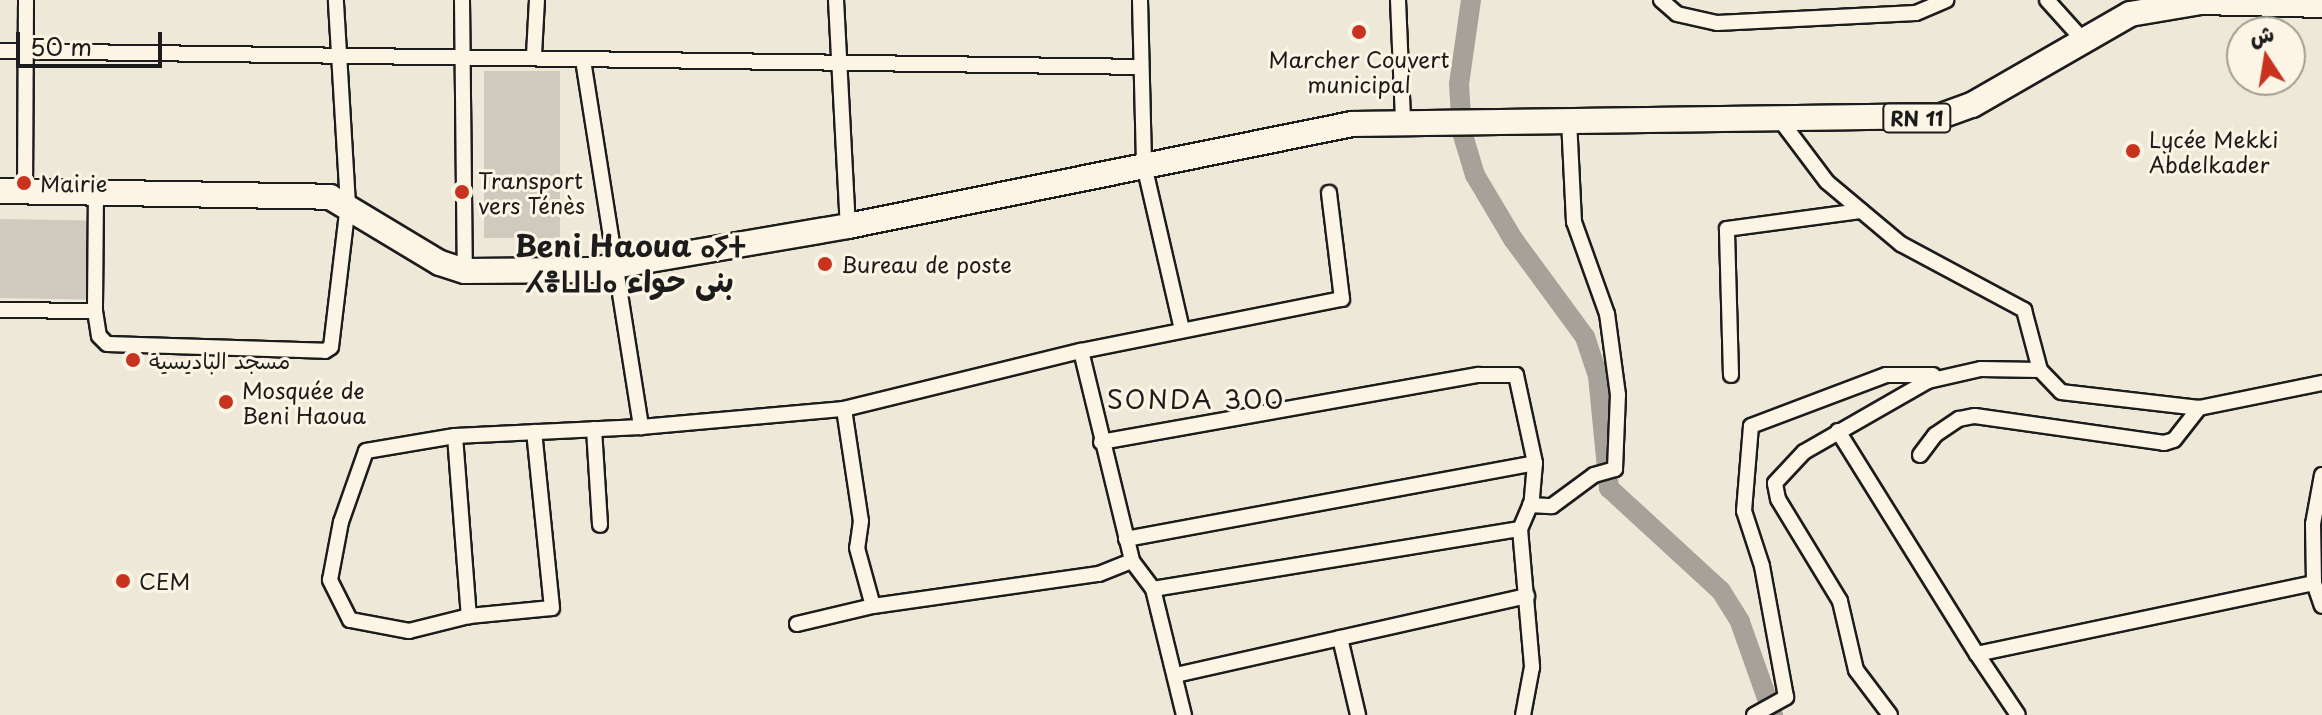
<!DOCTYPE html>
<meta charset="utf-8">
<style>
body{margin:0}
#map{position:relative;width:2322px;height:715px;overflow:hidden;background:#eee8d9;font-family:"Playpen Sans","Playpen Sans Arabic","Noto Sans Tifinagh",sans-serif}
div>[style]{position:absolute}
.green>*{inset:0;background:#cfcabd;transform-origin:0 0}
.canal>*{height:20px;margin:-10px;padding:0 10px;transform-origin:10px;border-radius:10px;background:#a7a299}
.roads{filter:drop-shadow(2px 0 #1c1c1c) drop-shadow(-2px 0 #1c1c1c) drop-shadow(0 2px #1c1c1c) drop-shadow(0 -2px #1c1c1c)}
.street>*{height:14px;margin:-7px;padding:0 7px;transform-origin:7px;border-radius:7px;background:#fcf5e5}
.primary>*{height:24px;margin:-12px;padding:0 12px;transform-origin:12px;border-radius:12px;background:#fcf5e5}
.dots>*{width:22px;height:22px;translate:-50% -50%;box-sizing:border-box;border:4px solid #fcf5e5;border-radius:50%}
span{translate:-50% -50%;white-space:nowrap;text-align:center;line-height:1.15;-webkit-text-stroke:6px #fcf5e5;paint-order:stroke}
.shield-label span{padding:2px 6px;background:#fcf5e5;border:2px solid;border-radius:6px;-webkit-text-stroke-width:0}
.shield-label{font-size:20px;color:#1c1c1c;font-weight:700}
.poi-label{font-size:22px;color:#1c1c1c}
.left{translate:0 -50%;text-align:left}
.quarter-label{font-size:26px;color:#1c1c1c;letter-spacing:2px}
.district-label{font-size:30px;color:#1c1c1c;font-weight:700}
.north{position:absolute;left:2226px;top:16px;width:80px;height:80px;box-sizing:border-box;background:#fcf5e5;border:2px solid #a29e95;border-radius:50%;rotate:348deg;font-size:22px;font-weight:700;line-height:32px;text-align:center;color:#1c1c1c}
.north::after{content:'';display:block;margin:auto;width:28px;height:36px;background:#c8321e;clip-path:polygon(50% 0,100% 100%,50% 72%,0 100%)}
.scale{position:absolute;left:16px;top:32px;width:146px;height:36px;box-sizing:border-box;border:4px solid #1c1c1c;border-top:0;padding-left:10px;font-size:24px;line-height:28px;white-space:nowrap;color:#1c1c1c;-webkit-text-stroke:6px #fcf5e5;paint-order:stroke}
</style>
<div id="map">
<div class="green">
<div style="left:484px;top:71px;width:76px;height:167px"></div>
<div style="left:0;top:219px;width:88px;height:79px;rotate:1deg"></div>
</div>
<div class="canal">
<div style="left:1471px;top:0;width:85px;rotate:98.1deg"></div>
<div style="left:1459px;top:84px;width:48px;rotate:86.4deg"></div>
<div style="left:1462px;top:132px;width:45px;rotate:73.2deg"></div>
<div style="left:1475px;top:175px;width:74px;rotate:59.3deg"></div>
<div style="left:1513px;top:239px;width:122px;rotate:53.7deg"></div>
<div style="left:1585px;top:337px;width:41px;rotate:71.6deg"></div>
<div style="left:1598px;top:376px;width:113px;rotate:84.4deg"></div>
<div style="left:1609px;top:488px;width:152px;rotate:42.6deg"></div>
<div style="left:1721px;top:591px;width:36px;rotate:58deg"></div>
<div style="left:1740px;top:622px;width:99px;rotate:70.5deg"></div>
</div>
<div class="roads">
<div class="street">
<div style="left:462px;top:0;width:271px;rotate:89.4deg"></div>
<div style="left:836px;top:0;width:226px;rotate:87deg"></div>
<div style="left:1140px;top:0;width:165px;rotate:88.6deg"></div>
<div style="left:1144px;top:165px;width:169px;rotate:77deg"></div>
<div style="left:1398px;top:0;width:120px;rotate:87.6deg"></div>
<div style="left:1661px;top:0;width:21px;rotate:41deg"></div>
<div style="left:1677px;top:14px;width:41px;rotate:12.7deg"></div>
<div style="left:1717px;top:23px;width:199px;rotate:-2.9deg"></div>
<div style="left:1916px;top:13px;width:33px;rotate:-23deg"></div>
<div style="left:2047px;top:0;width:54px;rotate:48deg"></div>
<div style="left:0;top:51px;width:1140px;rotate:0.8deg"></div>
<div style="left:534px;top:55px;width:55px;rotate:-86.9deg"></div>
<div style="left:583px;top:60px;width:372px;rotate:81deg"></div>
<div style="left:1781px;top:121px;width:76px;rotate:53deg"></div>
<div style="left:1827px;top:182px;width:97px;rotate:40deg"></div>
<div style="left:1901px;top:244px;width:140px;rotate:28.2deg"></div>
<div style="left:2024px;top:310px;width:62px;rotate:75.1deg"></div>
<div style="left:2040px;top:370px;width:30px;rotate:46deg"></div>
<div style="left:2061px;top:392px;width:139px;rotate:6.6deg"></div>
<div style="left:2199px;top:408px;width:126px;rotate:-11.5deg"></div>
<div style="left:25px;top:192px;width:192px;rotate:-89.7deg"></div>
<div style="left:96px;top:192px;width:119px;rotate:90.5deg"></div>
<div style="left:95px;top:311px;width:25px;rotate:81deg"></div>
<div style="left:99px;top:336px;width:11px;rotate:45deg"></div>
<div style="left:107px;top:344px;width:218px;rotate:1.8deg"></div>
<div style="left:325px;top:351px;width:7px;rotate:-34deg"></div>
<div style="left:331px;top:347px;width:143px;rotate:-83.2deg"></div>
<div style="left:348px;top:205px;width:205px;rotate:-93.4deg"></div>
<div style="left:0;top:310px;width:95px;rotate:0.6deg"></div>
<div style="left:1081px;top:351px;width:216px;rotate:76.3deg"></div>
<div style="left:1132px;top:561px;width:35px;rotate:53deg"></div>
<div style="left:1153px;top:589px;width:130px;rotate:76.2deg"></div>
<div style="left:1731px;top:375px;width:146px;rotate:-91.6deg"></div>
<div style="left:1727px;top:229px;width:135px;rotate:-7.7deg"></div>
<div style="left:844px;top:409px;width:113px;rotate:81.4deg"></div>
<div style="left:861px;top:521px;width:27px;rotate:98deg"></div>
<div style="left:857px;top:548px;width:60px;rotate:74.6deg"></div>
<div style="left:873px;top:606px;width:228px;rotate:-8.1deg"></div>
<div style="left:1099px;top:574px;width:35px;rotate:-22deg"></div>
<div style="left:594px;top:429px;width:96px;rotate:86.4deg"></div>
<div style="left:1838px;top:431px;width:263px;rotate:58.1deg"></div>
<div style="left:1977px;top:654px;width:344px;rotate:-11.9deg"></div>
<div style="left:455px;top:436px;width:181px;rotate:85.6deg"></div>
<div style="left:469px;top:616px;width:62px;rotate:166deg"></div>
<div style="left:409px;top:631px;width:60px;rotate:-169.4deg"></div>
<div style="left:350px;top:620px;width:45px;rotate:-116.6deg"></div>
<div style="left:330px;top:580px;width:59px;rotate:-79.3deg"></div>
<div style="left:341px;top:522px;width:75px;rotate:-70.6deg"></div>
<div style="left:366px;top:451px;width:90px;rotate:-9.6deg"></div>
<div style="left:455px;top:436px;width:186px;rotate:-2.8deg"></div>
<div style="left:641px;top:427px;width:204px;rotate:-5.1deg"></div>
<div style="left:844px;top:409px;width:244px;rotate:-13.8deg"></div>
<div style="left:1081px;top:351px;width:266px;rotate:-11.3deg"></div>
<div style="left:1342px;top:299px;width:107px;rotate:-97deg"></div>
<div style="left:1101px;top:442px;width:383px;rotate:-10.1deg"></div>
<div style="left:1478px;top:375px;width:38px"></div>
<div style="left:1516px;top:375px;width:90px;rotate:77.8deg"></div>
<div style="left:1535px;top:463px;width:38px;rotate:95deg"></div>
<div style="left:1532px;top:501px;width:30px;rotate:113deg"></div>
<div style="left:1520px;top:529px;width:139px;rotate:85deg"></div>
<div style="left:1532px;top:667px;width:49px;rotate:100.6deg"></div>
<div style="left:1920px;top:455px;width:25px;rotate:-53deg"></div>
<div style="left:1935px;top:435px;width:29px;rotate:-34deg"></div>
<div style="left:1959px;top:419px;width:16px;rotate:-11deg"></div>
<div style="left:1975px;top:416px;width:191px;rotate:8.1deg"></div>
<div style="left:2164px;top:443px;width:10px;rotate:-17deg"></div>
<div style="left:2174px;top:440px;width:41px;rotate:-52deg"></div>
<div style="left:2322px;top:475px;width:50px;rotate:100.4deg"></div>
<div style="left:2313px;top:524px;width:59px;rotate:89deg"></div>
<div style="left:2314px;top:583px;width:24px;rotate:71deg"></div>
<div style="left:1530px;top:505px;width:22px;rotate:3deg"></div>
<div style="left:1552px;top:506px;width:52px;rotate:-36.4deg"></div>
<div style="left:1594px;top:475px;width:22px;rotate:-16deg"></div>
<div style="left:1615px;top:469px;width:74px;rotate:-87.7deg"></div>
<div style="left:1618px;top:395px;width:82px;rotate:-97.7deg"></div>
<div style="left:1607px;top:314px;width:98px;rotate:-109.7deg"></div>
<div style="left:1574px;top:222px;width:102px;rotate:-92.8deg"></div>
<div style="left:1126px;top:539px;width:416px;rotate:-10.5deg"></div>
<div style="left:1153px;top:589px;width:372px;rotate:-9.3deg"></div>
<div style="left:469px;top:616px;width:83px;rotate:-5.5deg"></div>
<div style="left:552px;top:608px;width:177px;rotate:-95.8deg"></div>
<div style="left:797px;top:624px;width:78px;rotate:-13.3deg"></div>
<div style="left:1340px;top:638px;width:79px;rotate:76.8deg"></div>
<div style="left:1977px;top:654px;width:73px;rotate:56.1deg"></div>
<div style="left:1176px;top:675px;width:360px;rotate:-12.7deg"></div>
<div style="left:1754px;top:715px;width:37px;rotate:-29deg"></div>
<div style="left:1786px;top:697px;width:133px;rotate:-100.4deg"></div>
<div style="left:1762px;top:566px;width:58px;rotate:-108.1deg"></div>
<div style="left:1744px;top:511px;width:85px;rotate:-85.3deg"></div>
<div style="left:1751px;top:426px;width:144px;rotate:-20.7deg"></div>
<div style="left:1886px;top:375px;width:47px"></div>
<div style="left:1890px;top:715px;width:56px;rotate:-127.1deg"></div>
<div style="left:1856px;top:670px;width:71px;rotate:-103.1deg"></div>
<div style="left:1840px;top:601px;width:119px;rotate:-121.3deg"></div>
<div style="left:1778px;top:499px;width:16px;rotate:-101deg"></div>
<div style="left:1775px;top:483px;width:42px;rotate:-46.9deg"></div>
<div style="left:1804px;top:452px;width:143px;rotate:-29.8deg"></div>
<div style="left:1928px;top:381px;width:54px;rotate:-12.8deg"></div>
<div style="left:1981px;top:369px;width:59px;rotate:1deg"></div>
</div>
<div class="primary">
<div style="left:0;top:191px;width:330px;rotate:1deg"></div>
<div style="left:330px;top:197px;width:128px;rotate:31deg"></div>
<div style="left:440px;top:263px;width:26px;rotate:18deg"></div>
<div style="left:465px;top:271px;width:126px;rotate:-0.5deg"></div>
<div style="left:591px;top:270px;width:261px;rotate:-9.7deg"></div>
<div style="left:848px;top:226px;width:514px;rotate:-11.44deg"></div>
<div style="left:1352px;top:124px;width:589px;rotate:-0.78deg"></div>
<div style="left:1941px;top:116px;width:33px;rotate:-20deg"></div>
<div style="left:1972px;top:105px;width:182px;rotate:-29.9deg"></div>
<div style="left:2130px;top:14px;width:72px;rotate:-9.6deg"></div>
<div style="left:2201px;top:2px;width:121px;rotate:1.4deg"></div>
</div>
</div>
<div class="dots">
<div style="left:1359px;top:32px;background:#c8321e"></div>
<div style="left:2133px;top:151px;background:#c8321e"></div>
<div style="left:24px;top:183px;background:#c8321e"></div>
<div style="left:462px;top:192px;background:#c8321e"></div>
<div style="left:825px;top:264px;background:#c8321e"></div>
<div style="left:133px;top:360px;background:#c8321e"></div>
<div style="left:226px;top:402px;background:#c8321e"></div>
<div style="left:123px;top:581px;background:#c8321e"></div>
</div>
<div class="shield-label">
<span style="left:1917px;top:118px">RN 11</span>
</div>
<div class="poi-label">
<span style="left:1359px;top:71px">Marcher Couvert<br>municipal</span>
<span class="left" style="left:2149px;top:151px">Lycée Mekki<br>Abdelkader</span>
<span class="left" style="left:478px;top:192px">Transport<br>vers Ténès</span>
<span class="left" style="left:40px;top:183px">Mairie</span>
<span class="left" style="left:841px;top:264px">Bureau de poste</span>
<span class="left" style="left:149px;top:360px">مسجد الباديسية</span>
<span class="left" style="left:242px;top:402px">Mosquée de<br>Beni Haoua</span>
<span class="left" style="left:139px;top:581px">CEM</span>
</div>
<div class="quarter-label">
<span style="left:1196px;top:399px">SONDA 300</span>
</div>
<div class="district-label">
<span style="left:630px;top:262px">Beni Haoua ⴰⵢⵜ<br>ⵃⴻⵡⵡⴰ بنى حواء</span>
</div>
<div class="north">ش</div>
<div class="scale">50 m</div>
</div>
